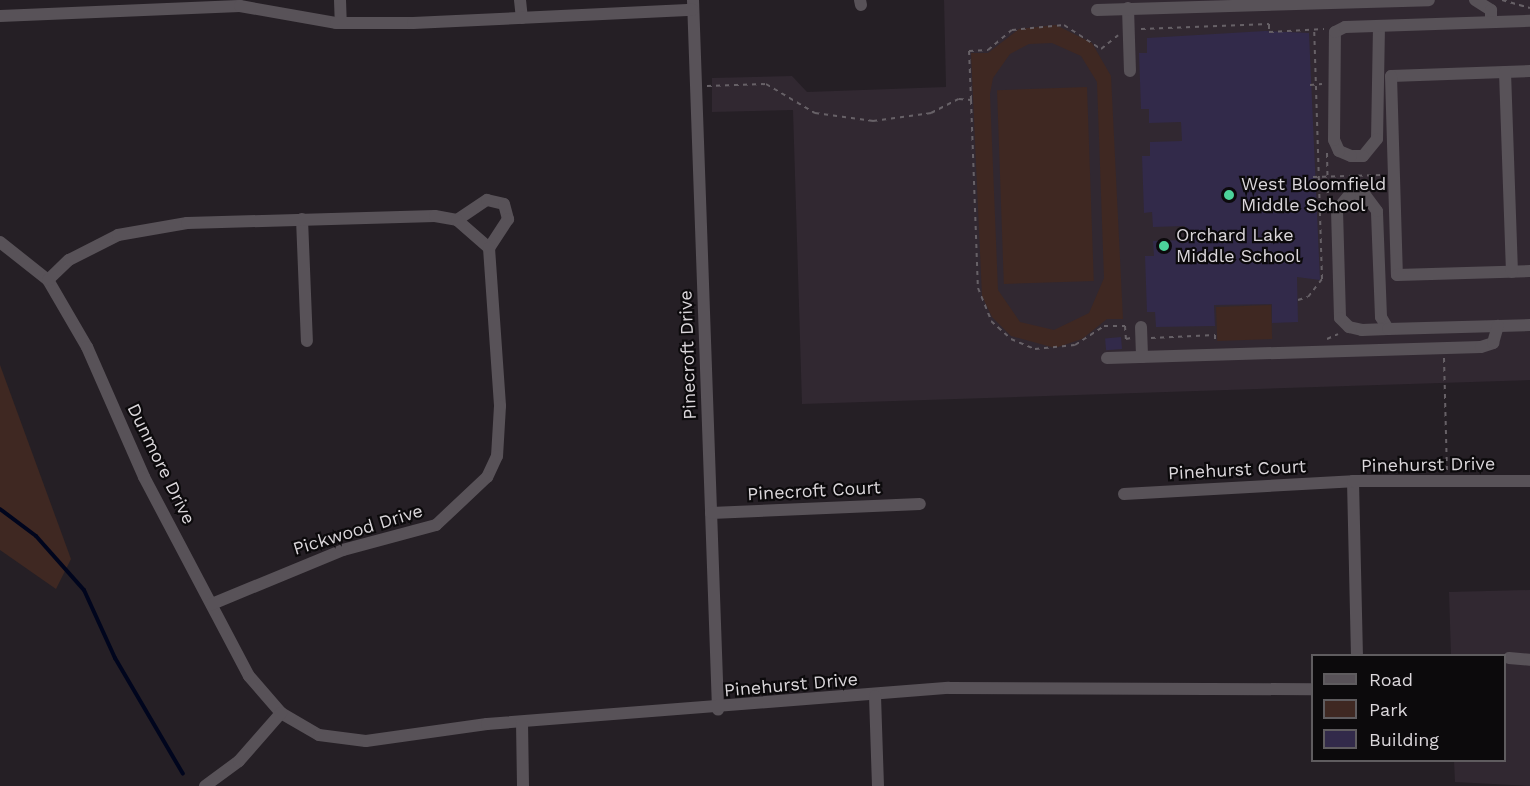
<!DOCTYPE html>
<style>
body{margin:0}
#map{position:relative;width:1530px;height:786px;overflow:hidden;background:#251f25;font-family:"Work Sans",sans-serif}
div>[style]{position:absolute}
.built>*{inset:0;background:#312831}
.green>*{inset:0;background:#3f2822;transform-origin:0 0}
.stream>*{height:4px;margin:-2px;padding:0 2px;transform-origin:2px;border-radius:2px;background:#00051d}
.building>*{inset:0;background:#322a4a;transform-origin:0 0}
.path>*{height:2px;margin-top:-1px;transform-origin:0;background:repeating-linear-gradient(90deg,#676167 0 4.5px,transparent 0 9px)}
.minor>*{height:12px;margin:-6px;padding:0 6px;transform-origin:6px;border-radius:6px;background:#585258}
.dots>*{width:16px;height:16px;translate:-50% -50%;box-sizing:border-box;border:3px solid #0c0a0c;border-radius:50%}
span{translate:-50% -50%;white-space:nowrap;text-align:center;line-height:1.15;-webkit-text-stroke:4.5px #0c0a0c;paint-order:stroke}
.poi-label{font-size:18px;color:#dbd7db}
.left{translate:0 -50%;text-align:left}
.street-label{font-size:18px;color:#dbd7db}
.legend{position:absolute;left:1311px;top:654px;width:195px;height:108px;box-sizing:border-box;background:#0c0a0c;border:2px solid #5f5c5f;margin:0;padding:8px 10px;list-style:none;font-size:18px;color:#dbd7db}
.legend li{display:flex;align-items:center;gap:12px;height:30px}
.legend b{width:30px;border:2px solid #5f5c5f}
</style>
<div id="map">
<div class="built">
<div style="clip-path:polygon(944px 0,1530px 0,1530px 380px,802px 404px,793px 110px,712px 112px,712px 78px,792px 76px,807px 92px,946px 87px)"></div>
<div style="clip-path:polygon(1530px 590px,1530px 786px,1455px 782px,1454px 761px,1504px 760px,1504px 656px,1451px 655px,1449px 592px)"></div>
</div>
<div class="green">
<div style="clip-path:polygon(evenodd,1056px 25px,1092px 43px,1111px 76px,1123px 319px,1107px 319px,1082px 339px,1055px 348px,1011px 336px,992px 317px,982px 296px,971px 53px,988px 53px,1019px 29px,1056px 25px,1052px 43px,1081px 56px,1097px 82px,1104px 278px,1089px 313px,1054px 330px,1020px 322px,998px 290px,990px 94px,993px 78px,1010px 54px,1029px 44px,1052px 43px)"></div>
<div style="left:1087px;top:87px;width:194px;height:90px;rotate:88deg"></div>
<div style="left:1271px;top:305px;width:34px;height:55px;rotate:88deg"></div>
<div style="clip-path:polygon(0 365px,71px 559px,56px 589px,0 550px)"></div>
</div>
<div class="stream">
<div style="left:0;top:509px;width:45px;rotate:36.9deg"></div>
<div style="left:36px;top:536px;width:72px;rotate:48.4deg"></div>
<div style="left:84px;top:590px;width:75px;rotate:65.5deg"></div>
<div style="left:115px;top:658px;width:134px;rotate:59.6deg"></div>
</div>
<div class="building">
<div style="clip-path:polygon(1265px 31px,1309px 33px,1320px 280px,1297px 277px,1298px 322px,1272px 323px,1272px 304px,1214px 305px,1215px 326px,1156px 327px,1155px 312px,1147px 312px,1145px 256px,1154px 256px,1153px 241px,1185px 240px,1185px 226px,1153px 227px,1152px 212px,1144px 213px,1142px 156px,1150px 156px,1150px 142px,1182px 141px,1181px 122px,1149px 123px,1149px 109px,1141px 109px,1139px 53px,1147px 53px,1147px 38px)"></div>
<div style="left:1121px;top:337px;width:12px;height:16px;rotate:85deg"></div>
</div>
<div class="path">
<div style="left:1502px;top:0;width:29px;rotate:16deg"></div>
<div style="left:1141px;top:29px;width:128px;rotate:-2.2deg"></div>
<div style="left:1269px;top:24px;width:8px;rotate:90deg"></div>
<div style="left:1269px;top:32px;width:55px;rotate:-3.1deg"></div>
<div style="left:1310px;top:85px;width:12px;rotate:-5deg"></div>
<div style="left:707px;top:86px;width:59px;rotate:-1.9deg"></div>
<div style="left:766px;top:84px;width:57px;rotate:30.6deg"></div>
<div style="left:815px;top:113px;width:59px;rotate:7.9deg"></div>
<div style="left:873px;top:121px;width:59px;rotate:-7.9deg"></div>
<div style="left:931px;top:113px;width:31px;rotate:-27deg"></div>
<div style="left:959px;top:99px;width:12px;rotate:5deg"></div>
<div style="left:971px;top:100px;width:49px;rotate:-92.3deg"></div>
<div style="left:969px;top:51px;width:19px;rotate:-3deg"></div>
<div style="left:988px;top:50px;width:31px;rotate:-40deg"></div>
<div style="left:1012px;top:30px;width:52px;rotate:-5.5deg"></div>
<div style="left:1064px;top:25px;width:44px;rotate:33deg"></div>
<div style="left:1101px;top:49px;width:22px;rotate:-39deg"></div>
<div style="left:971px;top:100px;width:188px;rotate:87.9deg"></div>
<div style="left:978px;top:288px;width:35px;rotate:68deg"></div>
<div style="left:991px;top:321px;width:27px;rotate:42deg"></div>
<div style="left:1011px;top:339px;width:26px;rotate:23deg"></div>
<div style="left:1035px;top:349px;width:40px;rotate:-5.7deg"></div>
<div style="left:1075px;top:345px;width:35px;rotate:-33deg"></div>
<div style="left:1104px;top:326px;width:21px"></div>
<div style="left:1125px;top:326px;width:13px;rotate:86deg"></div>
<div style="left:1126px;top:339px;width:5px;rotate:-11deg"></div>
<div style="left:1327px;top:153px;width:48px;rotate:88.8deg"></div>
<div style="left:1313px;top:177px;width:69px;rotate:-1.7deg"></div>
<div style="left:1298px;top:300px;width:10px;rotate:-17deg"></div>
<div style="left:1308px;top:297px;width:23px;rotate:-52deg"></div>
<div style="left:1322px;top:279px;width:248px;rotate:-91.8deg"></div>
<div style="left:1151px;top:338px;width:64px;rotate:-2.7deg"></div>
<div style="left:1215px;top:335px;width:9px;rotate:90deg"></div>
<div style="left:1327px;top:339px;width:12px;rotate:-24deg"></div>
<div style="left:1444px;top:358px;width:112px;rotate:88.5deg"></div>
</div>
<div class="minor">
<div style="left:340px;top:0;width:23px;rotate:88deg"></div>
<div style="left:520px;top:0;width:18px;rotate:84deg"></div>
<div style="left:693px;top:0;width:710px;rotate:87.98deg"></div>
<div style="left:860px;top:0;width:5px;rotate:79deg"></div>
<div style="left:1475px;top:0;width:19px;rotate:32deg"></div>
<div style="left:1491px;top:10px;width:12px;rotate:90deg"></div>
<div style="left:1128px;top:8px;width:63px;rotate:88.2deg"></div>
<div style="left:1097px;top:10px;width:332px;rotate:-1.7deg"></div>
<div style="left:0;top:16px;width:240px;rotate:-2.4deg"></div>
<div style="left:240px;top:6px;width:97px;rotate:10deg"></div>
<div style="left:336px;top:23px;width:77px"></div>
<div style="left:413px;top:23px;width:280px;rotate:-2.7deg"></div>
<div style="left:1379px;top:26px;width:113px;rotate:91deg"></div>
<div style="left:1377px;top:139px;width:22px;rotate:129deg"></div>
<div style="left:1363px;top:156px;width:12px;rotate:180deg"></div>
<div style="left:1351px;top:156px;width:13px;rotate:-157deg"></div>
<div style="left:1339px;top:151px;width:12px;rotate:-114deg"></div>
<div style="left:1334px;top:140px;width:108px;rotate:-89.5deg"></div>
<div style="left:1335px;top:32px;width:11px;rotate:-27deg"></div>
<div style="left:1345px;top:27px;width:185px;rotate:-1.9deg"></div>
<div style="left:1530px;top:71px;width:139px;rotate:177.9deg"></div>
<div style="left:1391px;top:76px;width:199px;rotate:88.3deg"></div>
<div style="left:1397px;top:275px;width:133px;rotate:-1.7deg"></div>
<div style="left:1505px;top:72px;width:200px;rotate:88deg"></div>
<div style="left:302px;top:219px;width:122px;rotate:87.7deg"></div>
<div style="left:457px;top:220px;width:36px;rotate:-34deg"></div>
<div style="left:487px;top:200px;width:17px;rotate:13deg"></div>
<div style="left:504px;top:204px;width:16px;rotate:75deg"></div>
<div style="left:508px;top:219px;width:35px;rotate:123deg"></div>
<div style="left:0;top:242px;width:61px;rotate:38.4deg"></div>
<div style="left:48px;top:280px;width:78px;rotate:59.8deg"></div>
<div style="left:87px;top:347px;width:142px;rotate:66.3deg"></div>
<div style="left:144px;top:477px;width:225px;rotate:62.2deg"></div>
<div style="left:249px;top:676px;width:49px;rotate:49.1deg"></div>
<div style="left:281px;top:713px;width:44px;rotate:30.1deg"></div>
<div style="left:319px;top:735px;width:47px;rotate:7.3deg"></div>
<div style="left:366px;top:741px;width:122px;rotate:-8deg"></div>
<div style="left:487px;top:724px;width:463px;rotate:-4.5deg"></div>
<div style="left:949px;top:688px;width:363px;rotate:0.2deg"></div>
<div style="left:48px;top:280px;width:29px;rotate:-44deg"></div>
<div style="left:69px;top:260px;width:55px;rotate:-27deg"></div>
<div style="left:118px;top:235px;width:70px;rotate:-9.9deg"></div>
<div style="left:187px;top:223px;width:248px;rotate:-1.6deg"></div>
<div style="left:435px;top:216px;width:22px;rotate:10deg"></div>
<div style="left:457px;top:220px;width:43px;rotate:41.2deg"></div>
<div style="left:489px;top:248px;width:158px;rotate:86deg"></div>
<div style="left:500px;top:406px;width:50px;rotate:93.4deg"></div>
<div style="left:497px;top:456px;width:23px;rotate:115deg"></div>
<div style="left:487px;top:477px;width:70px;rotate:136.7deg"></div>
<div style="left:436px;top:525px;width:96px;rotate:165deg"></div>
<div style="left:343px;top:550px;width:142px;rotate:157.6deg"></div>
<div style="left:1141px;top:327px;width:30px;rotate:88deg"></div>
<div style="left:1388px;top:329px;width:14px;rotate:-120deg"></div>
<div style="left:1381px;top:317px;width:106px;rotate:-92.2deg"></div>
<div style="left:1377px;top:211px;width:21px;rotate:-127deg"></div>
<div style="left:1364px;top:194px;width:14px;rotate:180deg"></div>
<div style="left:1350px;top:194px;width:21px;rotate:129deg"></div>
<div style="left:1337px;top:210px;width:108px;rotate:88.4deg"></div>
<div style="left:1340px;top:318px;width:13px;rotate:45deg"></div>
<div style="left:1349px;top:327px;width:13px;rotate:13deg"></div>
<div style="left:1362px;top:330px;width:26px;rotate:-2deg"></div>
<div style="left:1388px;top:329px;width:142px;rotate:-1.6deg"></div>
<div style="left:1107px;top:358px;width:374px;rotate:-1.7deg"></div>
<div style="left:1481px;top:347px;width:13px;rotate:-18deg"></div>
<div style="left:1493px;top:343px;width:18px;rotate:-74deg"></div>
<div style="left:1353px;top:481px;width:175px;rotate:88.7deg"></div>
<div style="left:1124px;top:494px;width:229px;rotate:-3.2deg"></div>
<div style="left:1353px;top:481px;width:177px"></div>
<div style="left:711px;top:513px;width:209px;rotate:-2.5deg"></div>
<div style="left:1509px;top:658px;width:21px;rotate:5deg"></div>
<div style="left:875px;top:696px;width:90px;rotate:88.1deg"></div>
<div style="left:522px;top:722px;width:64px;rotate:89.1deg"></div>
<div style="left:205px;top:786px;width:42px;rotate:-36.3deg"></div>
<div style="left:239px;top:761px;width:64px;rotate:-48.8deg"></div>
</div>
<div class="dots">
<div style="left:1229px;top:195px;background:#4cd39b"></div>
<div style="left:1164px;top:246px;background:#4cd39b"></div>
</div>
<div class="poi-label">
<span class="left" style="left:1241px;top:195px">West Bloomfield<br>Middle School</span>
<span class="left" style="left:1176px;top:246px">Orchard Lake<br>Middle School</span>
</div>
<div class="street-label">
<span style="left:688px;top:355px;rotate:-92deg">Pinecroft Drive</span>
<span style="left:161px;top:464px;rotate:64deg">Dunmore Drive</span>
<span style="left:1428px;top:465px;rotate:-1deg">Pinehurst Drive</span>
<span style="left:1237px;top:470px;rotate:-3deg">Pinehurst Court</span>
<span style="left:814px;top:491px;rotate:-3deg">Pinecroft Court</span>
<span style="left:358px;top:530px;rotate:-17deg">Pickwood Drive</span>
<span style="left:791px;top:685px;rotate:-5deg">Pinehurst Drive</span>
</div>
<ul class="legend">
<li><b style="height:8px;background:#585258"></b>Road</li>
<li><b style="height:16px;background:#3f2822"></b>Park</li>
<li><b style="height:16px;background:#322a4a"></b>Building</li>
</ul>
</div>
